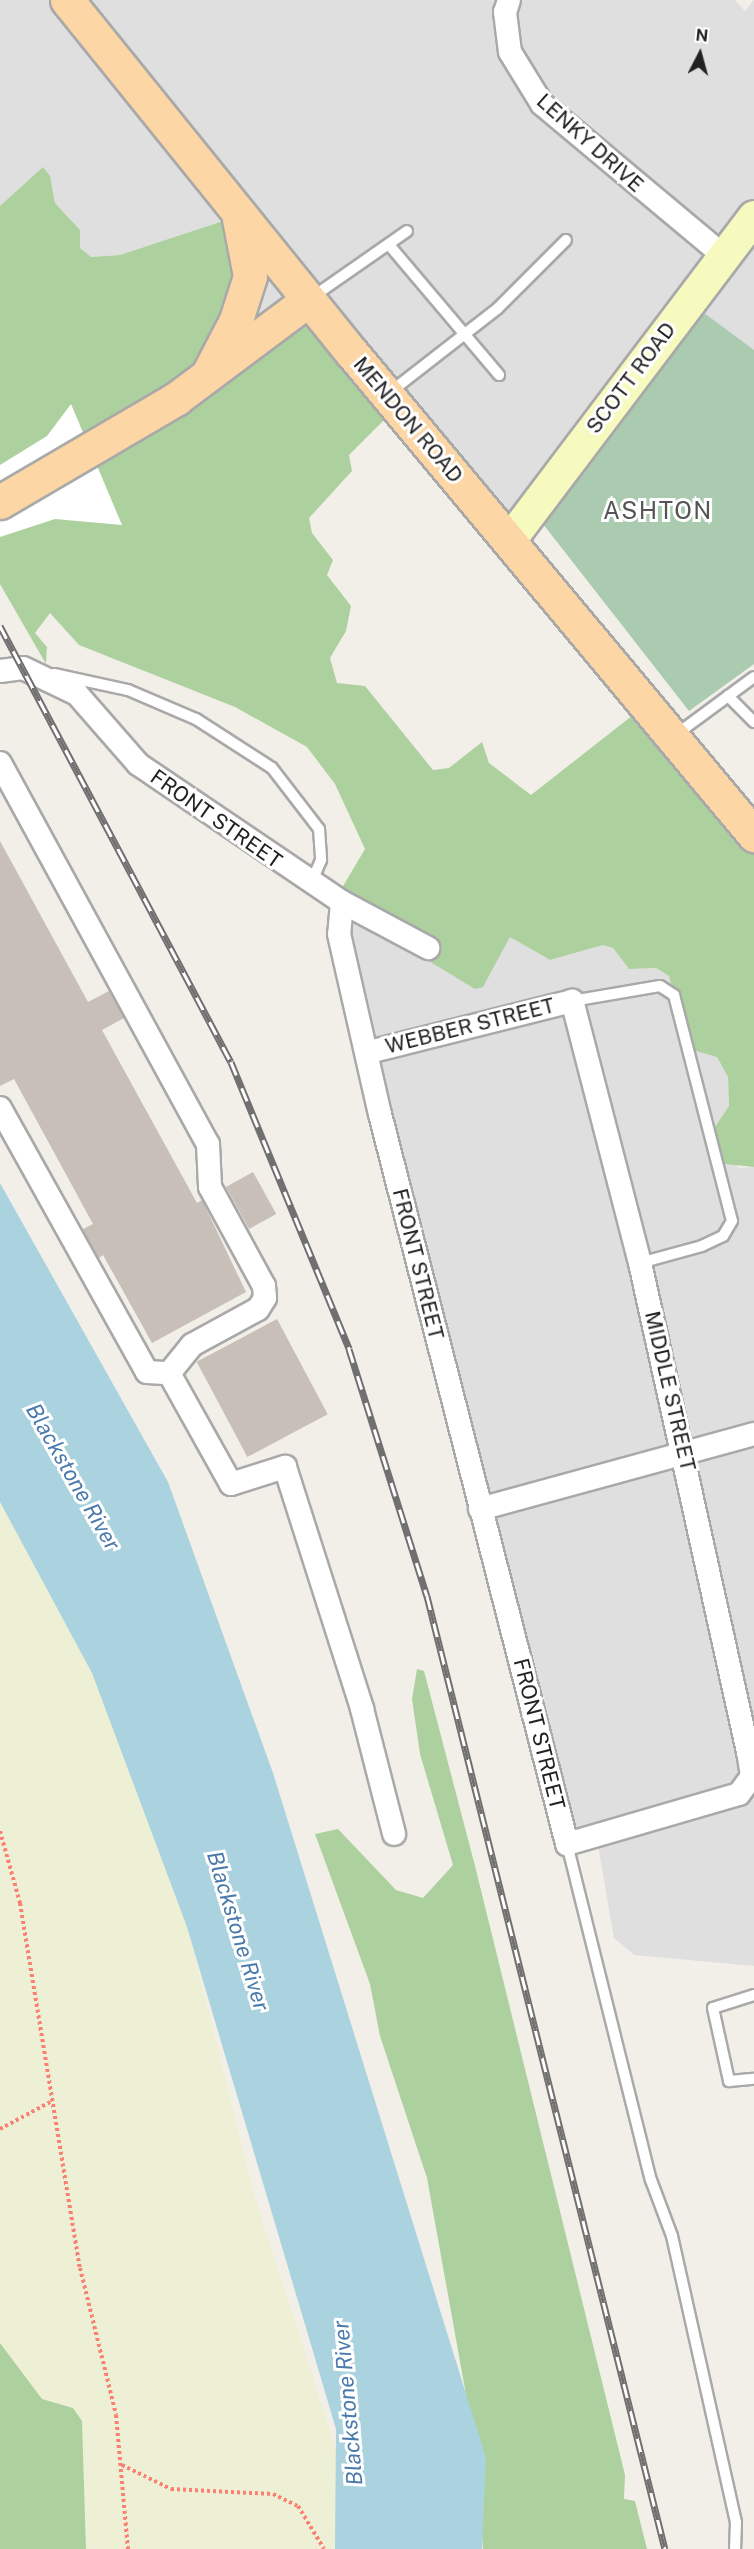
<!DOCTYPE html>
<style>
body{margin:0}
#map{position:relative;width:754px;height:2549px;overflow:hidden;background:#f2efe9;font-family:"Public Sans",sans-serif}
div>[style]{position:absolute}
.residential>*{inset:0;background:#e0dfdf}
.farmland>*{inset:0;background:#eef0d5}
.forest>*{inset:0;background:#add19e}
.cemetery>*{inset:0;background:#aacbaf}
.water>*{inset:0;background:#aad3df}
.pier>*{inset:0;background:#fff}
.building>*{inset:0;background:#c7bfb8;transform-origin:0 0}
.path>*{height:4px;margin-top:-2px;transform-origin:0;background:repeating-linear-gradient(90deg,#fa8072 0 3px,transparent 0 6px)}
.roads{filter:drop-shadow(2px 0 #a9a9a9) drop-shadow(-2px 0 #a9a9a9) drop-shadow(0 2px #a9a9a9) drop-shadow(0 -2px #a9a9a9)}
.lane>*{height:10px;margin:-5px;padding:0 5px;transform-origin:5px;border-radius:5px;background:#fff}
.street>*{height:22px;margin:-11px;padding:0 11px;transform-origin:11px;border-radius:11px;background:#fff}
.secondary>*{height:32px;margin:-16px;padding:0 16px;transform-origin:16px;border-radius:16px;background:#f7fabf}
.primary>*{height:33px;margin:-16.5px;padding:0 16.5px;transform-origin:16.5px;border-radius:16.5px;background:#fcd6a4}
.rail>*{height:7px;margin-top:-3.5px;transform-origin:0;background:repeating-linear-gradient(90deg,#fff 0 14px,#707070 0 28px);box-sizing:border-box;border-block:2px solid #707070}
span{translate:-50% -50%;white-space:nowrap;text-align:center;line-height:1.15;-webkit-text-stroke:6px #fff;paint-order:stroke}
.street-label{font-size:21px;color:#222}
.water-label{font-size:22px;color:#4a7aab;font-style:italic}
.quarter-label{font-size:24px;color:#555;letter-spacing:1.5px}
.north{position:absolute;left:670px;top:24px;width:60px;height:60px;-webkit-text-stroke:4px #fff;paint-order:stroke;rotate:6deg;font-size:16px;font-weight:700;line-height:24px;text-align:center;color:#222}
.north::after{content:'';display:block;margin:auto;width:21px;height:27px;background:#222;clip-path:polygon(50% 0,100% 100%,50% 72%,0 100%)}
</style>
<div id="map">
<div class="residential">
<div style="clip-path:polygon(0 0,735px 0,745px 11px,754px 0,754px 362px,680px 313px,516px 531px,400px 415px,254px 356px,229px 219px,120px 255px,91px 257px,80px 249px,80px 230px,55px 203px,50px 176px,0 206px)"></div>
<div style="clip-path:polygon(350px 919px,483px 987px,510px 937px,550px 960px,603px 945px,613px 948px,629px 969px,656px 968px,669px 976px,683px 1031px,717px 1057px,728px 1076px,729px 1106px,709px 1136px,739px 1168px,754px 1167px,754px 1966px,634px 1955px,614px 1938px,596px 1834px,564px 1837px,349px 939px)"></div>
</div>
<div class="farmland">
<div style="clip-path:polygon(0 1481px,156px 1800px,255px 2197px,335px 2446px,346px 2549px,86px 2549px,83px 2443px,73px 2408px,42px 2399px,0 2343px)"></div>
</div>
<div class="forest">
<div style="clip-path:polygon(43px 167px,50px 176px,55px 203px,80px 230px,80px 248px,91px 257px,120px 255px,229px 219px,254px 356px,320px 318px,391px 413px,349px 455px,352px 471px,309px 518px,312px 533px,333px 560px,327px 575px,351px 606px,346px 631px,330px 658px,337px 683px,365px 686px,433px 770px,449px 768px,482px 742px,489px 763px,531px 795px,642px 708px,754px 847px,754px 1167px,716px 1163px,709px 1136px,729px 1106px,728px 1077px,717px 1057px,689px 1049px,669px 976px,656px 968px,629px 969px,613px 948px,603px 945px,550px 960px,510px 937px,483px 987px,475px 989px,333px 903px,365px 849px,335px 784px,307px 747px,235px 707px,79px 645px,50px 613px,35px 633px,47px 647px,46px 664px,0 584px,0 206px)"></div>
<div style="clip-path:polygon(417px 1669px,424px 1671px,475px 1866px,625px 2475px,624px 2499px,635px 2501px,647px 2549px,483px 2549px,477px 2456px,427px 2178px,380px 2036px,370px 1984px,315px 1834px,338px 1829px,396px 1890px,423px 1898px,453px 1865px,420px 1754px,412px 1699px)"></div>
<div style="clip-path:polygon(0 2343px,42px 2399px,73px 2408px,82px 2421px,86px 2549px,0 2549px)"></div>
</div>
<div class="cemetery">
<div style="clip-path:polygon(700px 310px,754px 350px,754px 664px,689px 711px,543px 524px)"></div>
</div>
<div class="water">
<div style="clip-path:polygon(0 1183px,168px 1482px,273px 1773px,486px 2458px,482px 2549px,335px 2549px,336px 2429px,187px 1927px,92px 1673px,0 1502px)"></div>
</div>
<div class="pier">
<div style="clip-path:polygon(71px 404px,122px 525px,55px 519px,0 537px,0 465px,47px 436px)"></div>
</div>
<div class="building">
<div style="clip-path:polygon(0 841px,88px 1002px,109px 991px,124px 1018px,102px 1030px,197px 1203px,202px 1200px,246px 1292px,152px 1343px,103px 1255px,99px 1258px,86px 1235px,83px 1229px,93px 1224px,14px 1079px,0 1086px)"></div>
<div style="left:253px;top:1172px;width:48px;height:31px;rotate:61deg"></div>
<div style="left:277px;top:1319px;width:108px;height:91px;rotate:62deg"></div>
</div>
<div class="path">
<div style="left:0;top:1831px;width:75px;rotate:74.5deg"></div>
<div style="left:20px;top:1903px;width:370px;rotate:80.7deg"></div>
<div style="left:80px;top:2268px;width:151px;rotate:76.2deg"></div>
<div style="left:116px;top:2415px;width:135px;rotate:84.9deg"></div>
<div style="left:0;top:2129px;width:59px;rotate:-28.3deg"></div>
<div style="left:122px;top:2465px;width:55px;rotate:26.1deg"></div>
<div style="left:171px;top:2489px;width:102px;rotate:2.8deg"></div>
<div style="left:273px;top:2494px;width:28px;rotate:26deg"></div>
<div style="left:298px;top:2506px;width:50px;rotate:58.8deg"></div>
</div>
<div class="roads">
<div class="lane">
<div style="left:390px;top:246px;width:169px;rotate:49.8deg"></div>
<div style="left:311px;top:298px;width:117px;rotate:-34.9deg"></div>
<div style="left:389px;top:393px;width:138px;rotate:-37.9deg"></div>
<div style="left:498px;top:308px;width:96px;rotate:-45deg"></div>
<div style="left:54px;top:674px;width:76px;rotate:12.2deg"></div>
<div style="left:128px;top:690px;width:74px;rotate:23.1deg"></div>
<div style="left:196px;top:719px;width:90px;rotate:32.8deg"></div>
<div style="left:272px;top:768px;width:77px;rotate:52.4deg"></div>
<div style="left:319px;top:829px;width:31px;rotate:86deg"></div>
<div style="left:321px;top:860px;width:26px;rotate:113deg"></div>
<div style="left:728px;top:696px;width:37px;rotate:45deg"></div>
<div style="left:674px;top:736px;width:99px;rotate:-36.4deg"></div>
<div style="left:572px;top:1001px;width:89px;rotate:-9.7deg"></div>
<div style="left:660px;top:986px;width:17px;rotate:33deg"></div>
<div style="left:674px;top:995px;width:233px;rotate:75.6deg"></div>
<div style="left:732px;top:1221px;width:17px;rotate:121deg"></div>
<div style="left:723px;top:1236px;width:23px;rotate:155deg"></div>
<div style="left:702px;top:1246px;width:64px;rotate:164.7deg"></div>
<div style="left:567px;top:1844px;width:346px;rotate:76deg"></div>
<div style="left:651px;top:2180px;width:60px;rotate:69.4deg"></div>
<div style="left:672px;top:2236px;width:293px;rotate:77.4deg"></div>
<div style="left:736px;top:2522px;width:27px;rotate:92deg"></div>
<div style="left:754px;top:1995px;width:43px;rotate:162.4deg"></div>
<div style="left:713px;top:2008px;width:75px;rotate:77.6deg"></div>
<div style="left:729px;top:2081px;width:25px;rotate:-5deg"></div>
</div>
<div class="street">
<div style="left:509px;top:0;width:13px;rotate:108deg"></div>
<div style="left:505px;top:12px;width:40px;rotate:82.9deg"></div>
<div style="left:510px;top:52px;width:61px;rotate:58.4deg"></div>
<div style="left:542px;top:104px;width:237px;rotate:39.9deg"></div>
<div style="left:0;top:671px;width:23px;rotate:-7deg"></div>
<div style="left:23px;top:668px;width:60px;rotate:25.7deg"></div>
<div style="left:77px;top:694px;width:93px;rotate:48.9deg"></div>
<div style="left:138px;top:764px;width:246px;rotate:34.1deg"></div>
<div style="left:342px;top:902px;width:32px;rotate:95deg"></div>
<div style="left:339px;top:934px;width:185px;rotate:77.2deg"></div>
<div style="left:380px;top:1114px;width:754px;rotate:75.63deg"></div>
<div style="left:567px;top:1844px;width:179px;rotate:-16.2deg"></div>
<div style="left:739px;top:1794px;width:22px;rotate:-54deg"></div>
<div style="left:752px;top:1776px;width:24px;rotate:-99deg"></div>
<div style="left:748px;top:1752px;width:501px;rotate:-102.45deg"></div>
<div style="left:640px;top:1263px;width:271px;rotate:-104.5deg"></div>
<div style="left:572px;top:1001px;width:209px;rotate:165.9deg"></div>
<div style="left:0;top:763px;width:434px;rotate:61.4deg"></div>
<div style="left:208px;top:1144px;width:43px;rotate:87.3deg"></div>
<div style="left:210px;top:1187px;width:113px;rotate:61.4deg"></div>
<div style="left:264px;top:1286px;width:12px;rotate:85deg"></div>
<div style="left:265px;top:1298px;width:13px;rotate:122deg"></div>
<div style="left:258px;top:1309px;width:75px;rotate:151.4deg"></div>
<div style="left:192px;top:1345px;width:36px;rotate:129deg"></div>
<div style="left:169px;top:1373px;width:127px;rotate:60.8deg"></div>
<div style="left:231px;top:1484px;width:57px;rotate:-17.5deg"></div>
<div style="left:285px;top:1467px;width:254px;rotate:72.3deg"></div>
<div style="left:362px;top:1709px;width:129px;rotate:75.6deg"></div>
<div style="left:342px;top:902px;width:98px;rotate:28.1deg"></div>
<div style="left:0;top:1108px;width:302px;rotate:60.9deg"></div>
<div style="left:147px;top:1372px;width:22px;rotate:3deg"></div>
<div style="left:480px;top:1509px;width:284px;rotate:-15.3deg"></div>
</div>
<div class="secondary">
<div style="left:510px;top:540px;width:405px;rotate:-52.9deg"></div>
</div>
<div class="primary">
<div style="left:67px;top:0;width:454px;rotate:51.1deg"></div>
<div style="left:352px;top:353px;width:628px;rotate:50.17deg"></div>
<div style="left:210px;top:370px;width:56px;rotate:-62.5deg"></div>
<div style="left:236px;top:320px;width:46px;rotate:-72.3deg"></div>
<div style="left:250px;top:276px;width:58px;rotate:-100.9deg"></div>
<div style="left:0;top:502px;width:205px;rotate:-30.4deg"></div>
<div style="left:177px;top:398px;width:164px;rotate:-36.8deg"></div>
</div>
</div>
<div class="rail">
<div style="left:0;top:626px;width:493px;rotate:62.1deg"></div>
<div style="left:231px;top:1062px;width:310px;rotate:67.6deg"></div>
<div style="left:349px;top:1349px;width:259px;rotate:72.5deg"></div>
<div style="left:427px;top:1596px;width:982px;rotate:75.98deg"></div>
</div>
<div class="street-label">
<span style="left:590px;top:143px;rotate:42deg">LENKY DRIVE</span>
<span style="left:631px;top:378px;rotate:-53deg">SCOTT ROAD</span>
<span style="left:408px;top:420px;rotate:50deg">MENDON ROAD</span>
<span style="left:216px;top:819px;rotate:35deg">FRONT STREET</span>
<span style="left:470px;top:1026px;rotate:-14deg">WEBBER STREET</span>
<span style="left:418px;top:1264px;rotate:76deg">FRONT STREET</span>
<span style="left:670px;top:1391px;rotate:77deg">MIDDLE STREET</span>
<span style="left:539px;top:1734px;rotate:76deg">FRONT STREET</span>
</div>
<div class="water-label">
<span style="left:73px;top:1477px;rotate:60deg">Blackstone River</span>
<span style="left:238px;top:1931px;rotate:73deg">Blackstone River</span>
<span style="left:348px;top:2403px;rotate:-95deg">Blackstone River</span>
</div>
<div class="quarter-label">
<span style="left:658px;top:511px">ASHTON</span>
</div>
<div class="north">N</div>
</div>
